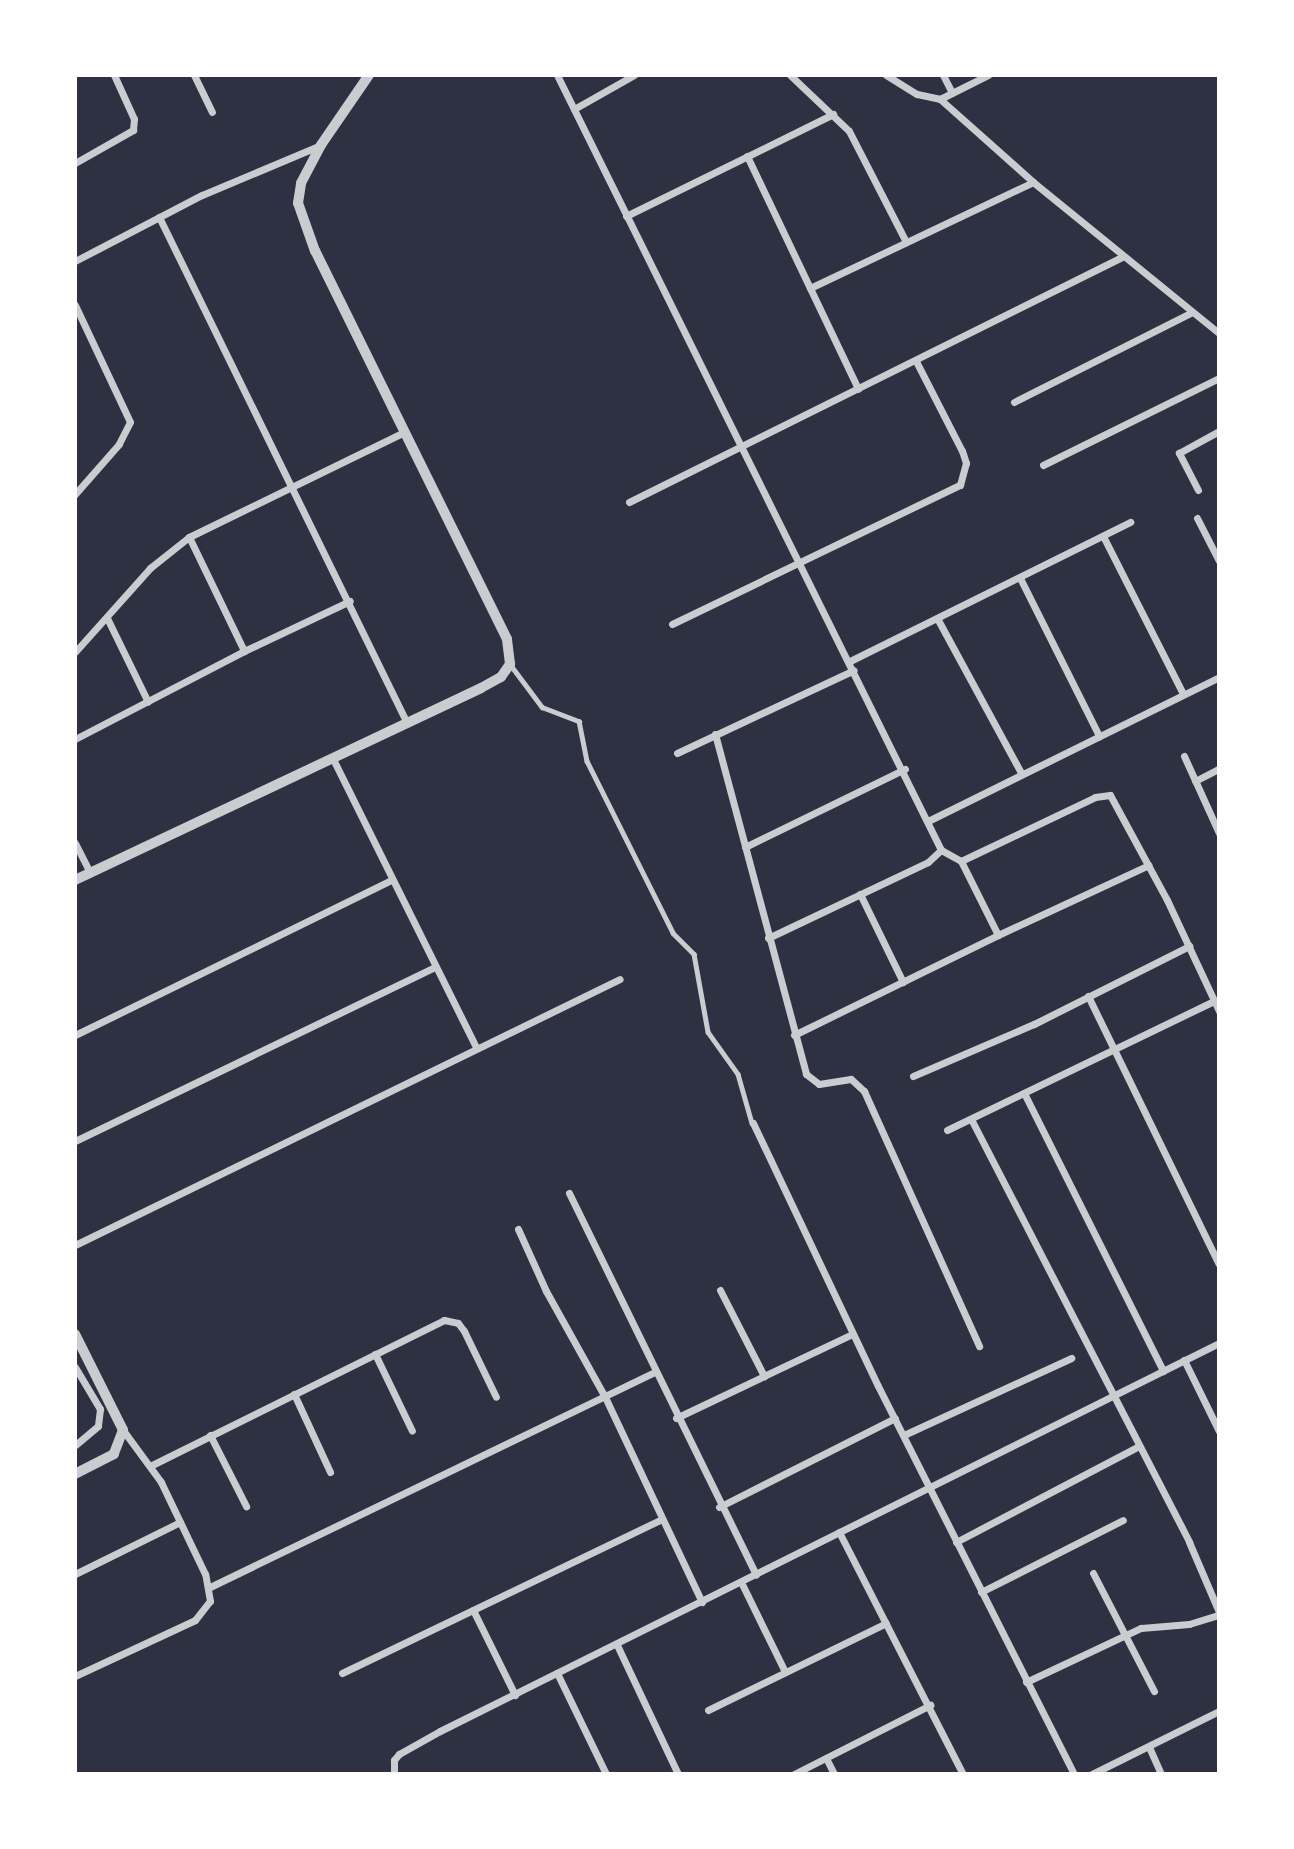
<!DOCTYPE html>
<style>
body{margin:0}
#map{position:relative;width:1294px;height:1849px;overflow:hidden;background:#2d3142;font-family:"Space Grotesk",sans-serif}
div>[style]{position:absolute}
.service>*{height:4.5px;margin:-2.25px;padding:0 2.25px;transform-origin:2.25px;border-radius:2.25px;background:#caccd0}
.minor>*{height:7px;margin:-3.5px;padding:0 3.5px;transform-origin:3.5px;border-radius:3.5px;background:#caccd0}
.tertiary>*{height:10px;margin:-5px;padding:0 5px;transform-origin:5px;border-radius:5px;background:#caccd0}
span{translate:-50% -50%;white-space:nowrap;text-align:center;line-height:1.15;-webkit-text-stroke:7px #fff;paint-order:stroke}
.frame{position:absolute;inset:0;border:77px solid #fff;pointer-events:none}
</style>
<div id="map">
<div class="service">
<div style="left:510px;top:664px;width:54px;rotate:53.3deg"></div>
<div style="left:542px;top:707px;width:40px;rotate:21deg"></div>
<div style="left:579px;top:721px;width:41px;rotate:78.7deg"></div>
<div style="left:587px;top:761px;width:192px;rotate:63.4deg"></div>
<div style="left:673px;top:933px;width:30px;rotate:45deg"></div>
<div style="left:694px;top:954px;width:79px;rotate:79.8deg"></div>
<div style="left:708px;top:1032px;width:52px;rotate:54.5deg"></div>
<div style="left:738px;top:1074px;width:51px;rotate:74.1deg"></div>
</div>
<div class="minor">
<div style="left:194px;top:75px;width:41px;rotate:64.1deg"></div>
<div style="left:557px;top:75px;width:865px;rotate:63.64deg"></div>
<div style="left:790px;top:75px;width:81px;rotate:43.5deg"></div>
<div style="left:849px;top:131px;width:125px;rotate:62.8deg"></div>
<div style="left:886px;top:75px;width:36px;rotate:32deg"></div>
<div style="left:917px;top:94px;width:24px;rotate:12deg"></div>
<div style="left:940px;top:99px;width:54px;rotate:-26.6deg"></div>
<div style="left:943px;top:75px;width:20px;rotate:63deg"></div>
<div style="left:940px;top:99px;width:125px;rotate:41.7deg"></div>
<div style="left:1033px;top:182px;width:240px;rotate:39.1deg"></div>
<div style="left:574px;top:109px;width:69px;rotate:-29.5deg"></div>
<div style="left:747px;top:156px;width:258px;rotate:64.5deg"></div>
<div style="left:75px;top:163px;width:67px;rotate:-29.6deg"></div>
<div style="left:133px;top:130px;width:11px;rotate:-85deg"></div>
<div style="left:134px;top:119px;width:48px;rotate:-114.4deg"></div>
<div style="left:626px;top:216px;width:231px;rotate:-26.2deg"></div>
<div style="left:159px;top:217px;width:564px;rotate:63.89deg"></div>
<div style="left:75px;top:261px;width:143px;rotate:-27.5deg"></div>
<div style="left:202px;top:195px;width:129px;rotate:-22.8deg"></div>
<div style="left:810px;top:288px;width:247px;rotate:-25.4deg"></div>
<div style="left:75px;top:305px;width:129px;rotate:64.8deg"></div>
<div style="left:130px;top:422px;width:25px;rotate:117deg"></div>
<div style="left:119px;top:444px;width:67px;rotate:131.3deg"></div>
<div style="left:1014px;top:402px;width:199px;rotate:-26.8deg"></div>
<div style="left:1043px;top:465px;width:196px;rotate:-26.3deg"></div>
<div style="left:1198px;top:490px;width:42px;rotate:-117.2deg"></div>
<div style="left:1179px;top:453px;width:46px;rotate:-28.8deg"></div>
<div style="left:629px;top:502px;width:551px;rotate:-26.43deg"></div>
<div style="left:1197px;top:518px;width:48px;rotate:62.9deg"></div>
<div style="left:1103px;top:536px;width:177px;rotate:63.1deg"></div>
<div style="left:189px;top:537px;width:127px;rotate:64.2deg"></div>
<div style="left:1020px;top:578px;width:177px;rotate:63.4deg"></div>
<div style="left:107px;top:618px;width:93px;rotate:64deg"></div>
<div style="left:937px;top:618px;width:176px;rotate:61.5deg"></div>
<div style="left:672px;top:624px;width:320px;rotate:-25.8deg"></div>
<div style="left:960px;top:485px;width:23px;rotate:-75deg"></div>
<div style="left:966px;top:463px;width:13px;rotate:-108deg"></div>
<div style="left:962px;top:451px;width:101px;rotate:-117.1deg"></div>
<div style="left:75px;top:652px;width:113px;rotate:-48.2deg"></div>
<div style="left:150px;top:568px;width:50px;rotate:-38.5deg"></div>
<div style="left:189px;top:537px;width:239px;rotate:-26deg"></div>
<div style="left:850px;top:661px;width:313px;rotate:-26.4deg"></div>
<div style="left:715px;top:734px;width:352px;rotate:75deg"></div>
<div style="left:806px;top:1074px;width:16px;rotate:38deg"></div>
<div style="left:819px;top:1084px;width:32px;rotate:-9deg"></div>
<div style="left:851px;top:1079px;width:18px;rotate:43deg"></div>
<div style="left:864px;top:1091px;width:280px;rotate:65.7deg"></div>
<div style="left:75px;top:739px;width:191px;rotate:-27.5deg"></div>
<div style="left:244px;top:651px;width:117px;rotate:-25.3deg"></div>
<div style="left:677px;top:753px;width:195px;rotate:-25.1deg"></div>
<div style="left:1184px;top:756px;width:85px;rotate:65.6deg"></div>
<div style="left:332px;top:757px;width:324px;rotate:63.6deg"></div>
<div style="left:1195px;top:781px;width:27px;rotate:-27deg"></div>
<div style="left:930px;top:820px;width:322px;rotate:-26.3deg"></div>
<div style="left:75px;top:843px;width:34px;rotate:63deg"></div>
<div style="left:745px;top:847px;width:178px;rotate:-26deg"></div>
<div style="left:961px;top:861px;width:148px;rotate:-25.5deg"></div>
<div style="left:1095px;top:797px;width:15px;rotate:-8deg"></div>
<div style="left:1110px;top:795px;width:119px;rotate:61.5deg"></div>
<div style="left:1167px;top:900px;width:123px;rotate:64.9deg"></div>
<div style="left:860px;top:894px;width:98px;rotate:64deg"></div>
<div style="left:998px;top:935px;width:166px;rotate:-24.9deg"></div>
<div style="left:768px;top:938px;width:177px;rotate:-25.4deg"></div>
<div style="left:928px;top:862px;width:18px;rotate:-43deg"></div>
<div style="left:1088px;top:996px;width:298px;rotate:64deg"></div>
<div style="left:75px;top:1035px;width:353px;rotate:-26.1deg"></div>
<div style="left:794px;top:1035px;width:227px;rotate:-26.1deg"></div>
<div style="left:998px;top:935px;width:83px;rotate:-116.6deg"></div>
<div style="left:961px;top:861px;width:23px;rotate:-151deg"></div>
<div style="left:913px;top:1076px;width:132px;rotate:-23.3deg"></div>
<div style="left:1034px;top:1024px;width:174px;rotate:-26.7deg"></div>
<div style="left:1024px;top:1093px;width:311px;rotate:63.4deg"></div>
<div style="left:971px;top:1119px;width:476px;rotate:62.7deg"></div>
<div style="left:1189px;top:1542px;width:76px;rotate:66.8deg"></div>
<div style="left:753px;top:1123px;width:291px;rotate:64.6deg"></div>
<div style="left:878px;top:1386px;width:435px;rotate:63.2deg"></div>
<div style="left:947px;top:1130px;width:297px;rotate:-25.8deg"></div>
<div style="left:75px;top:1141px;width:400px;rotate:-25.8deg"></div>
<div style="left:569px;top:1193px;width:425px;rotate:63.9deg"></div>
<div style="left:518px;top:1229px;width:68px;rotate:65.7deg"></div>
<div style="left:546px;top:1291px;width:121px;rotate:60.9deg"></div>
<div style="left:605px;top:1397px;width:227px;rotate:64.7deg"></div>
<div style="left:75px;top:1245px;width:606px;rotate:-26.02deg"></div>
<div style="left:720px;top:1290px;width:97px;rotate:62.9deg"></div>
<div style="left:375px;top:1354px;width:85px;rotate:64.3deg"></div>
<div style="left:1184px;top:1360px;width:79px;rotate:63.8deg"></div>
<div style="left:75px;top:1367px;width:49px;rotate:59.2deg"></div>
<div style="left:100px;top:1409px;width:17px;rotate:97deg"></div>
<div style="left:98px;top:1426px;width:30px;rotate:140deg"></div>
<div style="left:294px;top:1394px;width:86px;rotate:65.2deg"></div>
<div style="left:676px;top:1418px;width:195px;rotate:-25.5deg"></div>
<div style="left:906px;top:1434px;width:182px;rotate:-24.7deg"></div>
<div style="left:210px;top:1435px;width:80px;rotate:63.1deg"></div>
<div style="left:152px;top:1465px;width:326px;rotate:-26.4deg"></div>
<div style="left:444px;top:1320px;width:14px;rotate:12deg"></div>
<div style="left:458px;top:1323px;width:10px;rotate:53deg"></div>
<div style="left:464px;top:1331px;width:73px;rotate:64.1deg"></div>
<div style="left:719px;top:1507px;width:197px;rotate:-26.8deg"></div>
<div style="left:839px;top:1532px;width:272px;rotate:62.9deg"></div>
<div style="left:956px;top:1542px;width:207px;rotate:-27.7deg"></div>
<div style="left:1093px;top:1573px;width:133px;rotate:62.7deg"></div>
<div style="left:75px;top:1574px;width:117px;rotate:-26.3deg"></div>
<div style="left:741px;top:1582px;width:100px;rotate:63.9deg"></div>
<div style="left:210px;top:1587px;width:493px;rotate:-25.8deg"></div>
<div style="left:981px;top:1592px;width:159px;rotate:-26.9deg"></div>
<div style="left:473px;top:1610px;width:95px;rotate:63.7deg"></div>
<div style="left:617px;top:1645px;width:143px;rotate:64.7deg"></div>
<div style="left:342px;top:1673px;width:355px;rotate:-25.7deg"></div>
<div style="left:557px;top:1673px;width:112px;rotate:64.1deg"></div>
<div style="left:75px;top:1676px;width:132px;rotate:-25deg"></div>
<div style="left:195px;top:1620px;width:24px;rotate:-52deg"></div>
<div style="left:210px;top:1601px;width:27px;rotate:-100deg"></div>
<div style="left:205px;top:1574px;width:102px;rotate:-115.6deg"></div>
<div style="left:161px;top:1482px;width:64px;rotate:-126.2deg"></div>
<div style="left:1026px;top:1682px;width:127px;rotate:-25.2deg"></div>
<div style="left:1141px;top:1628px;width:48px;rotate:-4.8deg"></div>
<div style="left:1189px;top:1624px;width:31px;rotate:-17deg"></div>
<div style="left:708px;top:1710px;width:198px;rotate:-26deg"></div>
<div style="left:1149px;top:1747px;width:30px;rotate:66deg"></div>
<div style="left:826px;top:1758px;width:18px;rotate:63deg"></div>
<div style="left:394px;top:1774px;width:14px;rotate:-90deg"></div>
<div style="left:394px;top:1760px;width:8px;rotate:-50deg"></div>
<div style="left:399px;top:1754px;width:47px;rotate:-29.3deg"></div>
<div style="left:440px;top:1731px;width:870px;rotate:-26.48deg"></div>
<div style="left:794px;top:1774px;width:153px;rotate:-26.9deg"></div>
<div style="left:1092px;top:1774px;width:142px;rotate:-26.4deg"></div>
</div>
<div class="tertiary">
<div style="left:75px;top:880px;width:449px;rotate:-25.3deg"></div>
<div style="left:481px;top:688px;width:23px;rotate:-29deg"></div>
<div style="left:501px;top:677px;width:16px;rotate:-55deg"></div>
<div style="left:510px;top:664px;width:25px;rotate:-97deg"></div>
<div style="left:507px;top:639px;width:433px;rotate:-116.3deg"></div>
<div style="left:315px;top:251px;width:51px;rotate:-109.5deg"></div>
<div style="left:298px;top:203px;width:20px;rotate:-81deg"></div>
<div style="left:301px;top:183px;width:43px;rotate:-62.2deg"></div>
<div style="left:321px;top:145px;width:85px;rotate:-55.6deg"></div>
<div style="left:75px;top:1334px;width:107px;rotate:63.4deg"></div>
<div style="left:123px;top:1430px;width:26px;rotate:111deg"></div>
<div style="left:114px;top:1454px;width:44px;rotate:152.9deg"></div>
</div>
<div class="frame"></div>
</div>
